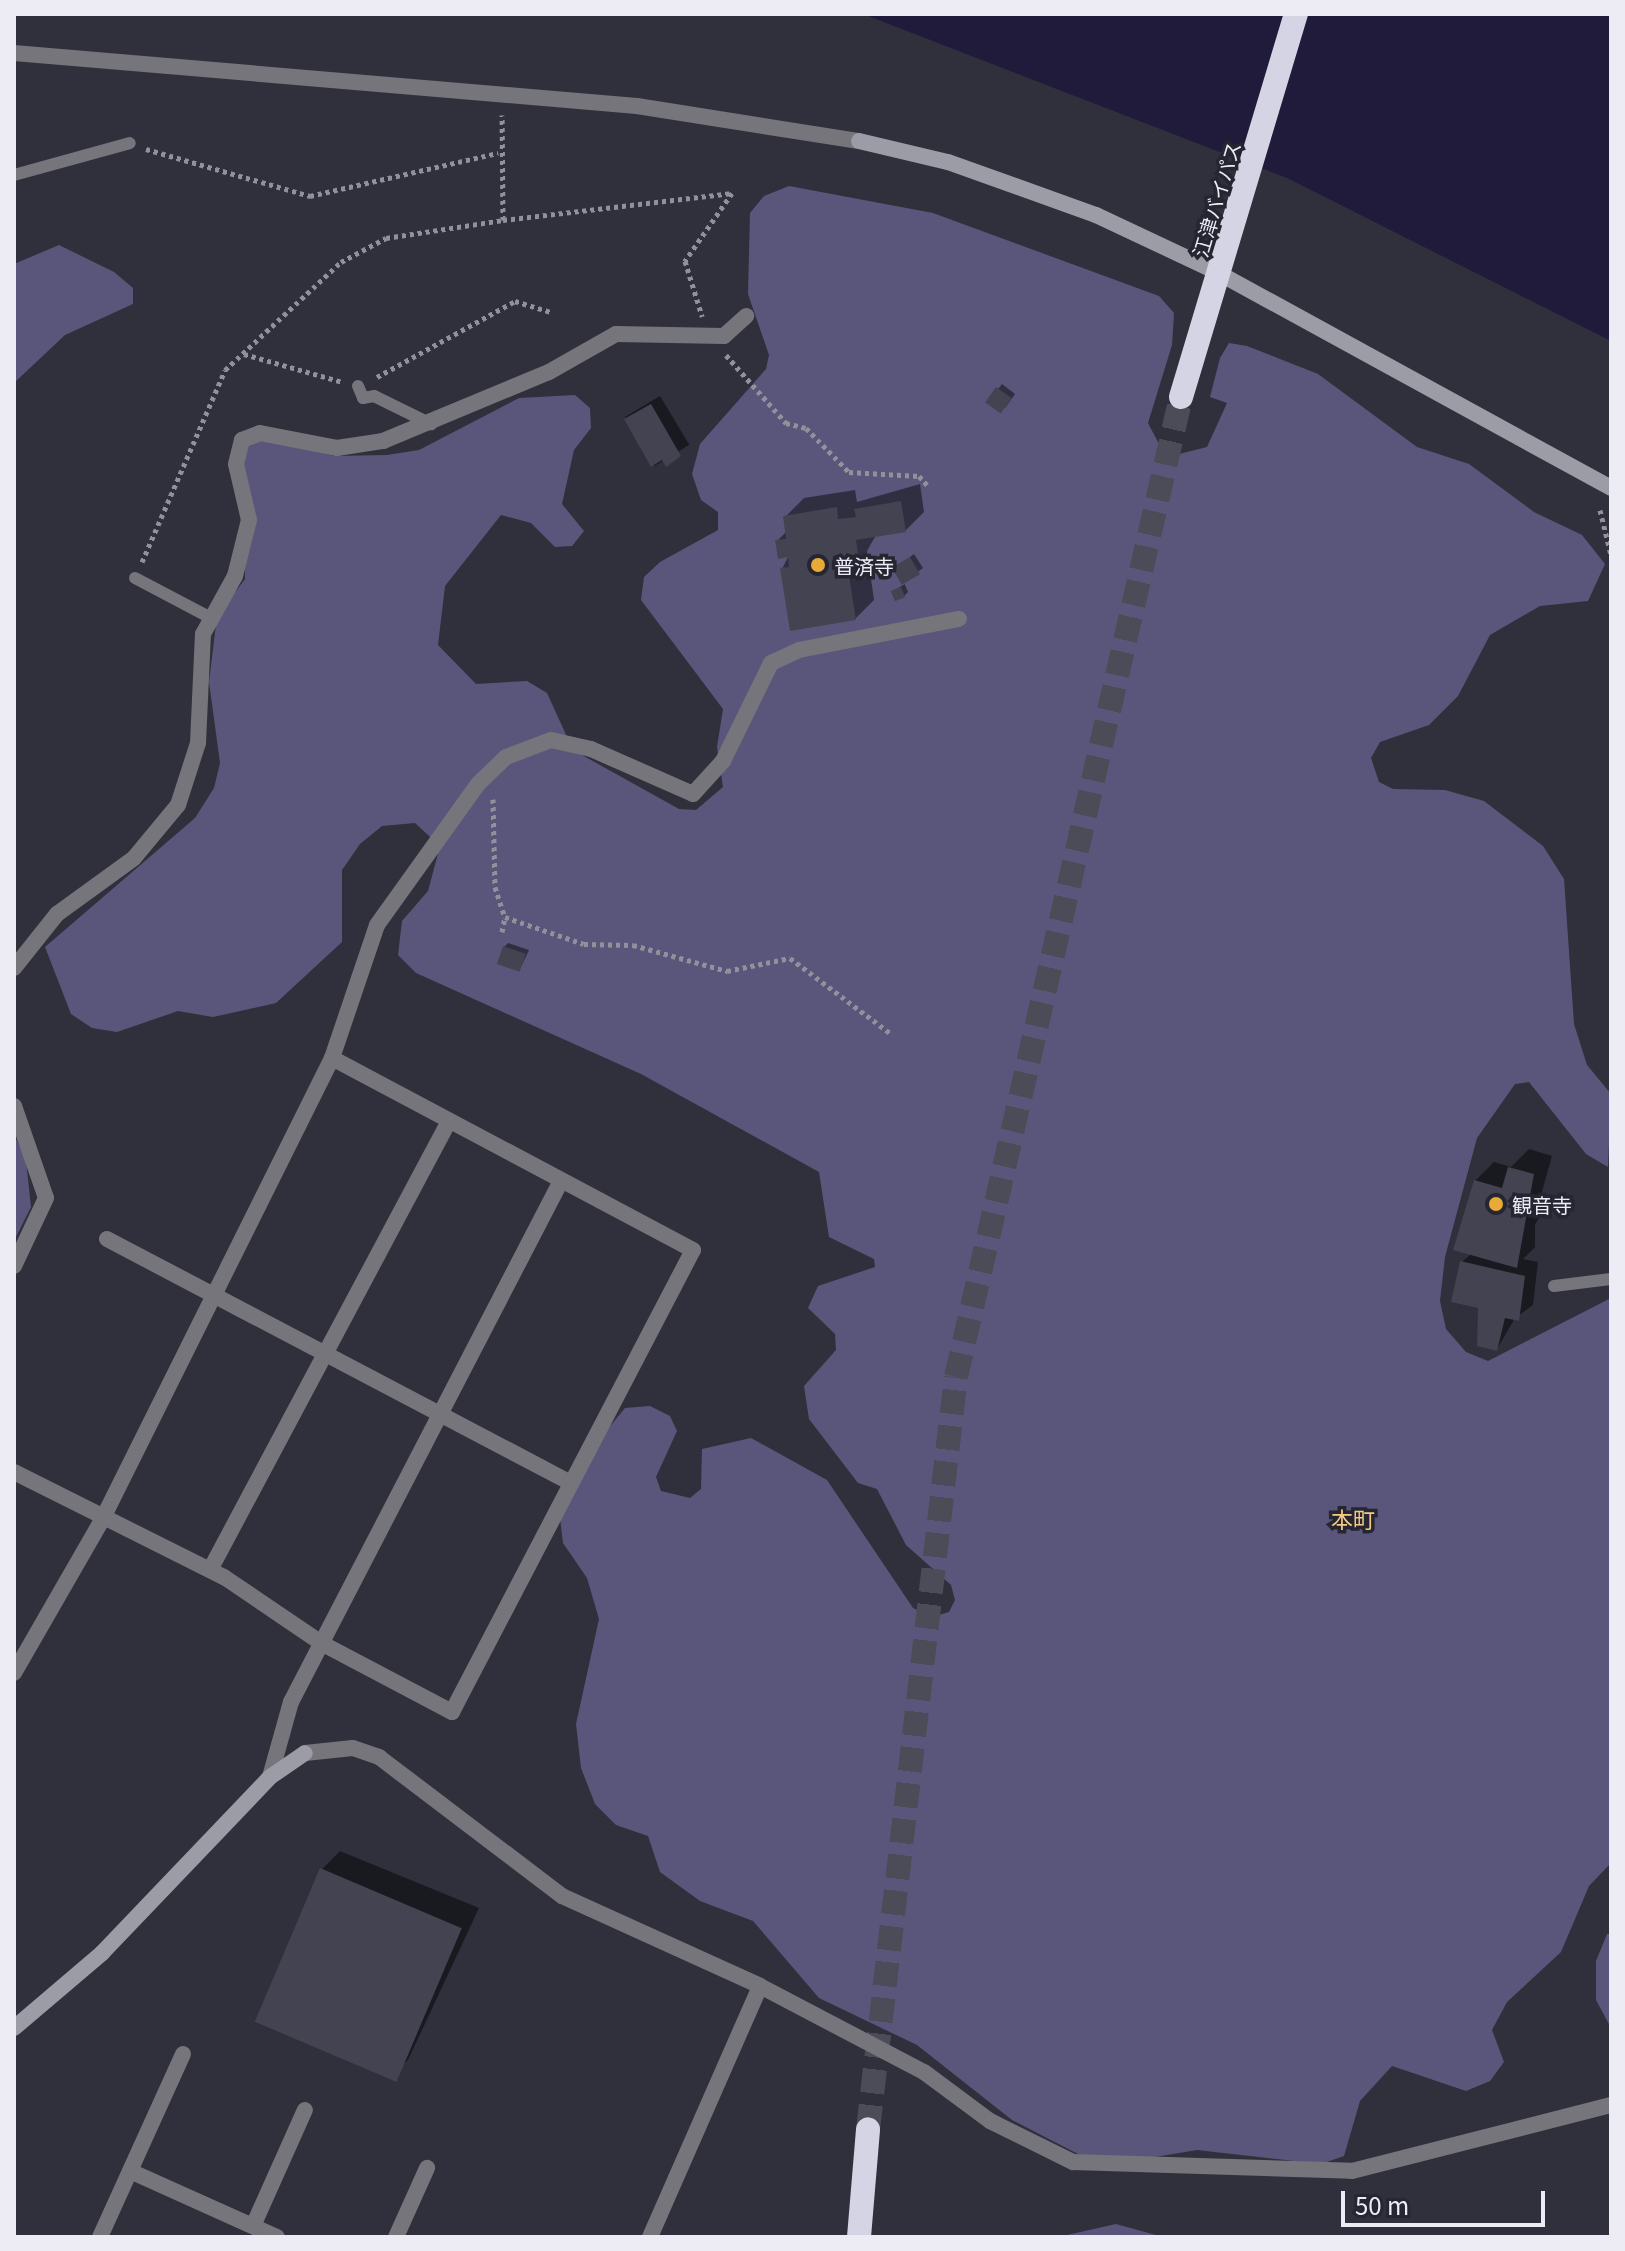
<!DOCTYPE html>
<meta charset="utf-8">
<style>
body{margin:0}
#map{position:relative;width:1625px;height:2251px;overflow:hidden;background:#302f3c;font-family:Georgia,"Noto Sans JP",serif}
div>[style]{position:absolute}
.forest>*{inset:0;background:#5a567b}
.water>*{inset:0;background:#201b3a}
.shadow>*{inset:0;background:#0007;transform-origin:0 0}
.building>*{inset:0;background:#444351;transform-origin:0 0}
.highway-tunnel>*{height:24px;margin-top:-12px;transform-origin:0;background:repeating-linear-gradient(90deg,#4c4b58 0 24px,transparent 0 36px)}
.path>*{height:5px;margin-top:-2.5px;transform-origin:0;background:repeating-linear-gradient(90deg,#91909b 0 4px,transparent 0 8px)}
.lane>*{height:12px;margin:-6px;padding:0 6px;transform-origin:6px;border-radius:6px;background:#76757c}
.street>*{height:16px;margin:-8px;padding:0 8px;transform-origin:8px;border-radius:8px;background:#76757c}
.secondary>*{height:16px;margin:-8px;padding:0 8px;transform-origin:8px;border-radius:8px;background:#9c9ca6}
.highway>*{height:24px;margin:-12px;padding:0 12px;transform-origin:12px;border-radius:12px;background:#d5d4e5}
.dots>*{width:22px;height:22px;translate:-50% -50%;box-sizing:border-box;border:4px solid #262532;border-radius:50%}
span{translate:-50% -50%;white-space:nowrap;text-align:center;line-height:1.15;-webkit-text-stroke:7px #262532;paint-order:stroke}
.street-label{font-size:20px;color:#edecf5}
.poi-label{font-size:20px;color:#edecf5}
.left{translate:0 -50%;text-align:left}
.neighbourhood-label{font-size:22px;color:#f4c984}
.frame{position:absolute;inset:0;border:16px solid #edecf5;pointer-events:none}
.scale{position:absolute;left:1341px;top:2191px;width:204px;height:36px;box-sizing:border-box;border:4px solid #edecf5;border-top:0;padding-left:10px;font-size:24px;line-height:28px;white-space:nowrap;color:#edecf5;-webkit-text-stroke:6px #262532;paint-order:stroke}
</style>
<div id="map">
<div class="forest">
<div style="clip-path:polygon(789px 186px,933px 213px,1159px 296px,1174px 313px,1172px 345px,1148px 423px,1159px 444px,1179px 454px,1207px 447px,1227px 403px,1210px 397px,1220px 358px,1229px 343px,1247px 346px,1318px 374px,1417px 447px,1469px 464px,1534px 512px,1582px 535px,1605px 564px,1588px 601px,1540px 606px,1490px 635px,1458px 696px,1429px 725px,1380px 742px,1371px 758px,1379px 782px,1393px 789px,1445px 790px,1484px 801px,1543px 846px,1564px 879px,1574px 1024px,1587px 1065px,1611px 1094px,1608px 1167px,1586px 1154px,1529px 1082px,1515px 1084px,1477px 1138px,1445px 1257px,1440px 1301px,1446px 1329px,1466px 1352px,1488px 1361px,1611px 1298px,1611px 1863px,1589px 1886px,1561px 1952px,1507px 2002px,1492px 2030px,1504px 2062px,1490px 2081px,1466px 2091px,1392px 2066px,1360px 2101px,1344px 2156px,1321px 2164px,1197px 2150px,1125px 2162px,1078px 2154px,1012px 2120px,917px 2045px,819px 1998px,753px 1921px,700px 1901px,660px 1872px,648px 1836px,616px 1825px,595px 1804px,581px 1768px,576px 1724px,599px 1619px,587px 1578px,563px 1543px,560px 1518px,598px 1441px,625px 1408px,650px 1406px,670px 1416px,677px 1431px,656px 1477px,661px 1491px,690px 1498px,701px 1489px,702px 1449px,751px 1438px,827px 1480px,913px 1608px,932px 1617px,949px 1612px,955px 1600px,951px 1585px,906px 1545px,877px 1489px,858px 1483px,809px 1419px,804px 1386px,836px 1350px,835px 1334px,808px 1308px,818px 1286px,875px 1267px,874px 1259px,829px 1237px,819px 1172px,641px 1074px,416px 973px,398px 955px,402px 921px,428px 891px,440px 846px,415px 823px,382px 826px,360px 844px,342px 870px,342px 942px,276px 1003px,213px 1017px,178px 1011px,117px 1032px,92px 1028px,71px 1014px,45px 947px,195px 818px,214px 788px,220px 763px,209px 682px,217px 616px,245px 579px,243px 452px,255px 437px,335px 456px,387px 455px,419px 450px,519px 398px,575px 395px,590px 408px,591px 428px,574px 450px,562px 504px,584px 531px,572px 546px,555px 547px,531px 523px,501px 515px,445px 586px,438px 645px,476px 684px,527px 681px,547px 693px,573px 750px,679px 809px,696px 810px,723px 787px,717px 747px,723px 709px,641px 600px,644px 577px,660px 562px,718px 530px,718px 512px,701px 500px,692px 474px,700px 444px,766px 369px,769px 355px,748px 294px,750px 213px,764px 196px)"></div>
<div style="clip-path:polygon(59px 245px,114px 272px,133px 288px,133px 304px,65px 335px,14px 383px,14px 264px)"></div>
<div style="clip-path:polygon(14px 1134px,26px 1161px,31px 1207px,14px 1241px)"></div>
<div style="clip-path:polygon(1607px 1934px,1611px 1934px,1611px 2028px,1596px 2000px,1596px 1961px)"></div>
<div style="clip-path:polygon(1116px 2224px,1163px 2237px,1057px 2237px,1067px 2235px)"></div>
</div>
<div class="water">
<div style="clip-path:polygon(863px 14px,1611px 14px,1611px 341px,1287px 178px)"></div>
</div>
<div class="shadow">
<div style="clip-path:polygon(1002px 384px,1015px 394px,1005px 408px,988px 402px)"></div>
<div style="left:660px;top:396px;width:57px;height:41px;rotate:59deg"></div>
<div style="clip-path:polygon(920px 484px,924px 512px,905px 531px,876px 535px,867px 551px,874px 600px,855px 619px,782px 569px,789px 555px,777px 541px,787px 531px,785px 517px,804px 498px,855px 490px,857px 502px)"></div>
<div style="clip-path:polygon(914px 554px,923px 568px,904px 582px,908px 592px,904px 596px,893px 591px,905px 584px,895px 568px)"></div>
<div style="clip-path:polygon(508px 943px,529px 950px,519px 971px,504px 947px)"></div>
<div style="clip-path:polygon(1529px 1149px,1552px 1156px,1539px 1202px,1547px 1204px,1535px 1225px,1535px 1247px,1523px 1259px,1538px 1262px,1533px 1305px,1515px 1318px,1497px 1349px,1462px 1262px,1472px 1253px,1475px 1181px,1494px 1162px,1511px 1167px)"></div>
<div style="clip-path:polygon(340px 1851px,479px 1908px,408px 2060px,389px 2078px,322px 1869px)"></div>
</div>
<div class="building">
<div style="left:996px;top:387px;width:19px;height:19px;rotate:35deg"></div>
<div style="clip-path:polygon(651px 404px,681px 456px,666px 467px,662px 460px,651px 467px,624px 419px)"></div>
<div style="clip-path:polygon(901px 501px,906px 532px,856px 540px,859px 561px,847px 563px,856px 620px,790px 631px,780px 568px,789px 567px,788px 557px,778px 559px,775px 540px,786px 539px,783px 516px,837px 507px,838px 519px,856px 517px,854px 509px)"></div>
<div style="left:910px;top:557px;width:20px;height:21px;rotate:60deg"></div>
<div style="left:901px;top:587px;width:11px;height:11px;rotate:68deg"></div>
<div style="left:503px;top:946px;width:24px;height:19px;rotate:19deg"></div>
<div style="clip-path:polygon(1508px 1167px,1534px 1174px,1517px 1268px,1453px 1250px,1474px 1180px,1502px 1188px)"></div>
<div style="clip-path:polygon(1460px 1261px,1525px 1276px,1519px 1321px,1505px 1318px,1497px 1351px,1477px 1346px,1478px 1308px,1451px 1302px)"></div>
<div style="left:320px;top:1868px;width:154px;height:167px;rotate:23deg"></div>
</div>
<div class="highway-tunnel">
<div style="left:868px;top:2129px;width:757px;rotate:-83.33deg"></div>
<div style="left:956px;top:1377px;width:1005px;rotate:-77.07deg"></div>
</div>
<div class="path">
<div style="left:146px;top:149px;width:171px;rotate:16deg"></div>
<div style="left:310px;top:196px;width:193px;rotate:-12.9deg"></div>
<div style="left:503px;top:220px;width:231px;rotate:-6.7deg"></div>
<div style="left:732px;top:193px;width:83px;rotate:124.7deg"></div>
<div style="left:685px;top:261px;width:58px;rotate:72.8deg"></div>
<div style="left:244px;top:354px;width:102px;rotate:15.9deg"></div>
<div style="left:726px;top:355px;width:91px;rotate:48.6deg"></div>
<div style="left:786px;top:423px;width:21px;rotate:14deg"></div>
<div style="left:806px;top:428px;width:62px;rotate:45.7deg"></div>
<div style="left:849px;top:472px;width:70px;rotate:3.3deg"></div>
<div style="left:919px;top:476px;width:12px;rotate:48deg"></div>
<div style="left:377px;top:377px;width:158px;rotate:-28.8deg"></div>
<div style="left:515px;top:301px;width:37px;rotate:17deg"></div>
<div style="left:1600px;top:510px;width:46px;rotate:76.3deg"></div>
<div style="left:142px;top:562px;width:209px;rotate:-66.6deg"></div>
<div style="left:225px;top:370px;width:158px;rotate:-43deg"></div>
<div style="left:341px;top:262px;width:51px;rotate:-28.1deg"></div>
<div style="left:386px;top:238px;width:118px;rotate:-8.7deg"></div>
<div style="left:503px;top:220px;width:105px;rotate:-90.5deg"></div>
<div style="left:493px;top:799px;width:88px;rotate:88.7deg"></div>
<div style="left:495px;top:887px;width:32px;rotate:72deg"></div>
<div style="left:505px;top:917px;width:83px;rotate:18.9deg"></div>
<div style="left:584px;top:944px;width:49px;rotate:1.2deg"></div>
<div style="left:633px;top:945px;width:98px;rotate:15.5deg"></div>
<div style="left:727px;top:971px;width:64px;rotate:-11.7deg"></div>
<div style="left:790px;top:958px;width:125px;rotate:36.9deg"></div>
<div style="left:502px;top:932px;width:15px;rotate:-79deg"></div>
</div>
<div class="lane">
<div style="left:14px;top:175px;width:120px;rotate:-15.4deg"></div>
<div style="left:358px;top:386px;width:13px;rotate:67deg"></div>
<div style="left:363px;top:398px;width:11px;rotate:-10deg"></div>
<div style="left:374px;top:396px;width:64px;rotate:26.2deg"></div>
<div style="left:135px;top:578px;width:84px;rotate:27.8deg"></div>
<div style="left:1554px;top:1286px;width:57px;rotate:-7deg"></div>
</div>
<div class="street">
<div style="left:14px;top:53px;width:625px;rotate:4.86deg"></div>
<div style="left:637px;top:106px;width:225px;rotate:9deg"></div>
<div style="left:14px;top:968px;width:69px;rotate:-51.5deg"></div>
<div style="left:57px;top:914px;width:95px;rotate:-36deg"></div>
<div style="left:134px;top:858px;width:69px;rotate:-50.3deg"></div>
<div style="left:178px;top:805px;width:65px;rotate:-72.1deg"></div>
<div style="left:198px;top:743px;width:109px;rotate:-87.4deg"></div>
<div style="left:203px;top:634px;width:66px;rotate:-61.1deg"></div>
<div style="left:235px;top:576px;width:58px;rotate:-76deg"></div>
<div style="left:249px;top:520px;width:57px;rotate:-103.1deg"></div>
<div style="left:236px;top:464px;width:25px;rotate:-76deg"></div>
<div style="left:242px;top:440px;width:19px;rotate:-21deg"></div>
<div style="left:260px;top:433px;width:78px;rotate:11deg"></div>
<div style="left:337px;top:448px;width:47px;rotate:-8.7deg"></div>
<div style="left:383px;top:441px;width:180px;rotate:-22.6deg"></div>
<div style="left:549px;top:372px;width:77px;rotate:-29.6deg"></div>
<div style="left:616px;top:334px;width:108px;rotate:1.1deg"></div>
<div style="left:724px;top:336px;width:30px;rotate:-42deg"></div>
<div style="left:14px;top:1106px;width:97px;rotate:70.8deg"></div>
<div style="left:46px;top:1198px;width:75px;rotate:115.2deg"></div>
<div style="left:107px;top:1239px;width:522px;rotate:27.74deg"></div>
<div style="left:14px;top:1472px;width:235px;rotate:26.6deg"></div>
<div style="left:224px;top:1577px;width:120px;rotate:34.1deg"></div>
<div style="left:323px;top:1644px;width:146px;rotate:27.8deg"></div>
<div style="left:452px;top:1712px;width:521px;rotate:-62.45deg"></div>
<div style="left:693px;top:1250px;width:409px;rotate:-152deg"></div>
<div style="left:210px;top:1570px;width:509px;rotate:-61.97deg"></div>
<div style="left:14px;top:1673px;width:179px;rotate:-60.1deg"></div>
<div style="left:103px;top:1518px;width:514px;rotate:-63.53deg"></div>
<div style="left:332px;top:1058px;width:140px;rotate:-71.3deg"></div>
<div style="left:377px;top:925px;width:173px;rotate:-54.4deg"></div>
<div style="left:478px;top:784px;width:39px;rotate:-44deg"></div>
<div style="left:506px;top:757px;width:48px;rotate:-20.7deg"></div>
<div style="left:551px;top:740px;width:41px;rotate:12.7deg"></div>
<div style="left:591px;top:749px;width:111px;rotate:23.8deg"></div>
<div style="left:693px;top:794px;width:45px;rotate:-47.7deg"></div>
<div style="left:723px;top:761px;width:109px;rotate:-63.9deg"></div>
<div style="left:771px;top:663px;width:31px;rotate:-25deg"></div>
<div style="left:799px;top:650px;width:163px;rotate:-11deg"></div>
<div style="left:305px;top:1753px;width:48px;rotate:-5.9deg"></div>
<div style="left:353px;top:1748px;width:28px;rotate:19deg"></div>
<div style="left:379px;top:1757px;width:230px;rotate:37.2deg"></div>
<div style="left:562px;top:1896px;width:217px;rotate:24.4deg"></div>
<div style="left:760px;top:1986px;width:185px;rotate:27.7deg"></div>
<div style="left:924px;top:2072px;width:82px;rotate:36.6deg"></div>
<div style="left:990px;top:2121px;width:93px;rotate:26.3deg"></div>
<div style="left:1073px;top:2162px;width:279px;rotate:1.8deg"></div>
<div style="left:1352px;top:2171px;width:267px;rotate:-14.3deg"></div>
<div style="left:270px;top:1777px;width:78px;rotate:-74.4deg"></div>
<div style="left:291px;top:1702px;width:587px;rotate:-62.61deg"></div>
<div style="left:130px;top:2171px;width:161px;rotate:24.2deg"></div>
<div style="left:253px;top:2226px;width:127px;rotate:-65.9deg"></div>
<div style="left:100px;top:2237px;width:201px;rotate:-65.6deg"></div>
<div style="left:396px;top:2237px;width:76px;rotate:-65.8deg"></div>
<div style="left:650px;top:2237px;width:274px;rotate:-66.3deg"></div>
</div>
<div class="secondary">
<div style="left:859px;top:141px;width:91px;rotate:13.3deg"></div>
<div style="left:948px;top:162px;width:157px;rotate:19.7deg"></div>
<div style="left:1096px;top:215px;width:129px;rotate:25.2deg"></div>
<div style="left:1213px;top:270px;width:454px;rotate:28.7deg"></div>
<div style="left:14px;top:2028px;width:116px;rotate:-40.4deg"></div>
<div style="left:102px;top:1953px;width:243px;rotate:-46.3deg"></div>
<div style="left:270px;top:1777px;width:42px;rotate:-34.4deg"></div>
</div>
<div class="highway">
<div style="left:1181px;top:397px;width:400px;rotate:-73.3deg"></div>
<div style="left:859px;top:2237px;width:108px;rotate:-85.2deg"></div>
</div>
<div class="dots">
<div style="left:818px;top:565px;background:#e9ab37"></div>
<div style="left:1496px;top:1204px;background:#e9ab37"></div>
</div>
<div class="street-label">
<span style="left:1216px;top:199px;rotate:-73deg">江津バイパス</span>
</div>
<div class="poi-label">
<span class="left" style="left:834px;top:565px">普済寺</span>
<span class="left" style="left:1512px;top:1204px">観音寺</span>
</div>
<div class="neighbourhood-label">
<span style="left:1353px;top:1519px">本町</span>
</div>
<div class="frame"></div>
<div class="scale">50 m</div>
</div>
